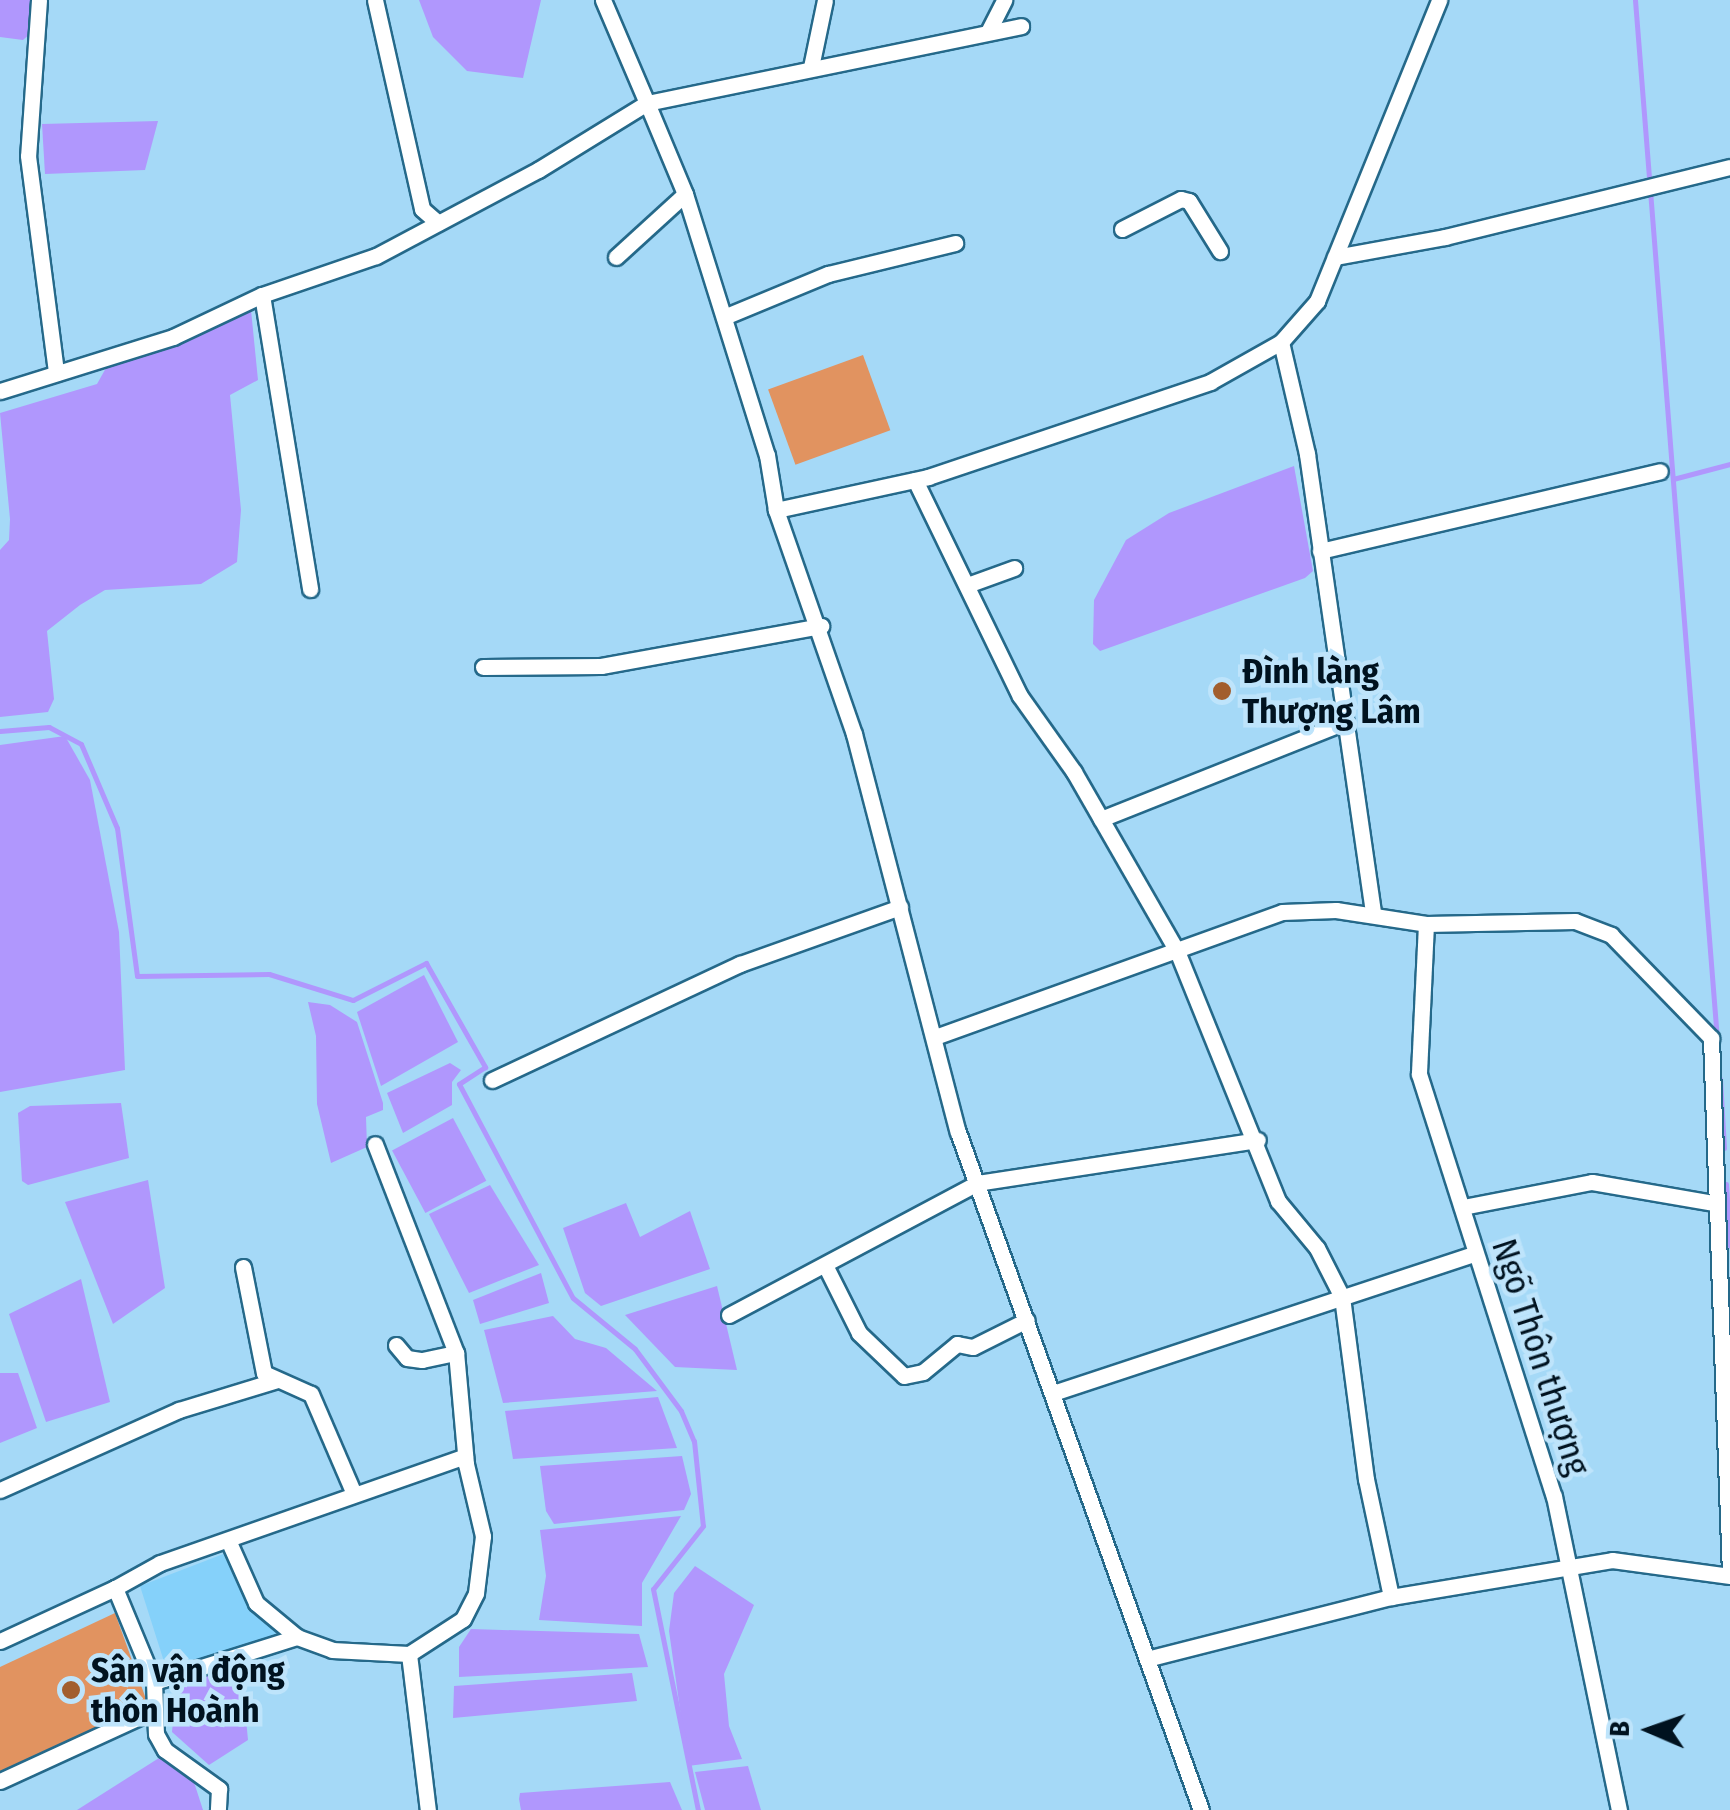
<!DOCTYPE html>
<meta charset="utf-8">
<style>
body{margin:0}
#map{position:relative;width:1730px;height:1810px;overflow:hidden;background:#a5d9f7;font-family:"Fira Sans Condensed",sans-serif}
div>[style]{position:absolute}
.built>*{inset:0;background:#85d1fa}
.green>*{inset:0;background:#e19360;transform-origin:0 0}
.water>*{inset:0;background:#b097fd;transform-origin:0 0}
.stream>*{height:5px;margin:-2.5px;padding:0 2.5px;transform-origin:2.5px;border-radius:2.5px;background:#b097fd}
.roads{filter:drop-shadow(2px 0 #25698a) drop-shadow(-2px 0 #25698a) drop-shadow(0 2px #25698a) drop-shadow(0 -2px #25698a)}
.minor>*{height:15px;margin:-7.5px;padding:0 7.5px;transform-origin:7.5px;border-radius:7.5px;background:#fff}
.dots>*{width:28px;height:28px;translate:-50% -50%;box-sizing:border-box;border:5px solid #bee4fb;border-radius:50%}
span{translate:-50% -50%;white-space:nowrap;text-align:center;line-height:1.15;-webkit-text-stroke:9px #bee4fb;paint-order:stroke}
.poi-label{font-size:35px;color:#00121f;font-weight:700}
.left{translate:0 -50%;text-align:left}
.street-label{font-size:35px;color:#00121f}
.north{position:absolute;left:1600px;top:1680px;width:100px;height:100px;-webkit-text-stroke:8px #bee4fb;paint-order:stroke;rotate:272deg;font-size:28px;font-weight:700;line-height:40px;text-align:center;color:#00121f}
.north::after{content:'';display:block;margin:auto;width:35px;height:45px;background:#00121f;clip-path:polygon(50% 0,100% 100%,50% 72%,0 100%)}
</style>
<div id="map">
<div class="built">
<div style="clip-path:polygon(226px 1553px,246px 1600px,285px 1634px,167px 1671px,140px 1586px)"></div>
</div>
<div class="green">
<div style="left:863px;top:355px;width:80px;height:101px;rotate:70deg"></div>
<div style="clip-path:polygon(115px 1613px,151px 1713px,0 1780px,0 1667px)"></div>
</div>
<div class="water">
<div style="clip-path:polygon(0 0,32px 0,30px 34px,23px 40px,0 37px)"></div>
<div style="clip-path:polygon(419px 0,541px 0,523px 78px,467px 71px,433px 37px)"></div>
<div style="clip-path:polygon(158px 121px,145px 170px,45px 174px,42px 124px)"></div>
<div style="clip-path:polygon(251px 310px,258px 380px,230px 395px,241px 510px,237px 562px,201px 584px,105px 590px,80px 605px,47px 631px,54px 699px,48px 712px,0 717px,0 550px,9px 540px,10px 519px,0 413px,97px 384px,106px 368px)"></div>
<div style="clip-path:polygon(1294px 466px,1313px 571px,1305px 578px,1100px 651px,1093px 644px,1094px 600px,1126px 540px,1169px 513px)"></div>
<div style="clip-path:polygon(65px 736px,90px 780px,119px 932px,125px 1070px,0 1092px,0 745px)"></div>
<div style="clip-path:polygon(424px 975px,458px 1042px,381px 1086px,357px 1012px)"></div>
<div style="clip-path:polygon(308px 1002px,330px 1005px,357px 1022px,383px 1103px,383px 1110px,366px 1117px,367px 1147px,331px 1163px,317px 1104px,316px 1036px)"></div>
<div style="clip-path:polygon(450px 1063px,461px 1070px,452px 1082px,452px 1105px,403px 1133px,387px 1093px)"></div>
<div style="clip-path:polygon(121px 1103px,129px 1158px,28px 1185px,22px 1181px,18px 1113px,30px 1106px)"></div>
<div style="left:453px;top:1118px;width:71px;height:69px;rotate:62deg"></div>
<div style="clip-path:polygon(148px 1180px,165px 1288px,113px 1324px,65px 1202px)"></div>
<div style="clip-path:polygon(490px 1185px,539px 1265px,469px 1293px,429px 1214px)"></div>
<div style="clip-path:polygon(626px 1203px,640px 1237px,690px 1211px,710px 1269px,601px 1306px,585px 1293px,563px 1228px)"></div>
<div style="clip-path:polygon(541px 1273px,549px 1303px,480px 1324px,473px 1300px)"></div>
<div style="clip-path:polygon(81px 1279px,110px 1402px,46px 1422px,9px 1314px)"></div>
<div style="clip-path:polygon(717px 1286px,737px 1370px,675px 1367px,625px 1315px)"></div>
<div style="clip-path:polygon(553px 1316px,575px 1339px,606px 1348px,657px 1391px,503px 1403px,484px 1330px)"></div>
<div style="clip-path:polygon(0 1373px,18px 1373px,37px 1428px,0 1443px)"></div>
<div style="clip-path:polygon(658px 1397px,677px 1448px,513px 1459px,505px 1411px)"></div>
<div style="clip-path:polygon(682px 1456px,691px 1494px,684px 1510px,554px 1524px,546px 1511px,540px 1466px)"></div>
<div style="clip-path:polygon(681px 1516px,642px 1583px,642px 1626px,539px 1620px,546px 1576px,540px 1530px)"></div>
<div style="clip-path:polygon(695px 1566px,754px 1605px,724px 1674px,729px 1726px,742px 1759px,688px 1766px,669px 1631px,674px 1593px)"></div>
<div style="clip-path:polygon(471px 1629px,639px 1634px,648px 1667px,459px 1677px,459px 1647px)"></div>
<div style="clip-path:polygon(234px 1657px,242px 1677px,248px 1740px,209px 1765px,172px 1732px,177px 1677px)"></div>
<div style="clip-path:polygon(632px 1673px,637px 1701px,453px 1718px,454px 1686px)"></div>
<div style="clip-path:polygon(159px 1758px,192px 1776px,203px 1810px,77px 1810px)"></div>
<div style="clip-path:polygon(748px 1766px,761px 1810px,705px 1810px,695px 1772px)"></div>
<div style="clip-path:polygon(670px 1782px,682px 1810px,521px 1810px,519px 1799px,520px 1793px)"></div>
</div>
<div class="stream">
<div style="left:1635px;top:0;width:1042px;rotate:85.49deg"></div>
<div style="left:1673px;top:479px;width:59px;rotate:-14.7deg"></div>
<div style="left:0;top:731px;width:49px;rotate:-4.7deg"></div>
<div style="left:49px;top:727px;width:36px;rotate:28deg"></div>
<div style="left:81px;top:744px;width:91px;rotate:66.8deg"></div>
<div style="left:117px;top:828px;width:149px;rotate:82.3deg"></div>
<div style="left:137px;top:976px;width:132px;rotate:-0.9deg"></div>
<div style="left:269px;top:974px;width:88px;rotate:17.2deg"></div>
<div style="left:353px;top:1000px;width:82px;rotate:-26.9deg"></div>
<div style="left:426px;top:963px;width:120px;rotate:60.4deg"></div>
<div style="left:485px;top:1067px;width:31px;rotate:147deg"></div>
<div style="left:459px;top:1084px;width:242px;rotate:62deg"></div>
<div style="left:573px;top:1298px;width:80px;rotate:39.4deg"></div>
<div style="left:635px;top:1349px;width:77px;rotate:53.4deg"></div>
<div style="left:681px;top:1411px;width:33px;rotate:67deg"></div>
<div style="left:694px;top:1441px;width:85px;rotate:84deg"></div>
<div style="left:703px;top:1526px;width:80px;rotate:128.4deg"></div>
<div style="left:653px;top:1589px;width:226px;rotate:78.5deg"></div>
<div style="left:1720px;top:1079px;width:69px;rotate:86.7deg"></div>
<div style="left:1726px;top:1184px;width:62px;rotate:86.3deg"></div>
</div>
<div class="roads">
<div class="minor">
<div style="left:39px;top:0;width:156px;rotate:94deg"></div>
<div style="left:28px;top:156px;width:219px;rotate:82.6deg"></div>
<div style="left:375px;top:0;width:214px;rotate:77.3deg"></div>
<div style="left:422px;top:209px;width:21px;rotate:41deg"></div>
<div style="left:603px;top:0;width:112px;rotate:66.9deg"></div>
<div style="left:647px;top:103px;width:382px;rotate:-11.6deg"></div>
<div style="left:988px;top:32px;width:36px;rotate:-63deg"></div>
<div style="left:811px;top:67px;width:68px;rotate:-78.2deg"></div>
<div style="left:1122px;top:229px;width:66px;rotate:-27deg"></div>
<div style="left:1181px;top:199px;width:8px;rotate:14deg"></div>
<div style="left:1189px;top:201px;width:59px;rotate:58.2deg"></div>
<div style="left:616px;top:257px;width:93px;rotate:-42.4deg"></div>
<div style="left:1335px;top:257px;width:112px;rotate:-10.3deg"></div>
<div style="left:1445px;top:237px;width:293px;rotate:-13.8deg"></div>
<div style="left:262px;top:295px;width:298px;rotate:80.7deg"></div>
<div style="left:724px;top:317px;width:113px;rotate:-22.5deg"></div>
<div style="left:828px;top:274px;width:131px;rotate:-13.7deg"></div>
<div style="left:1281px;top:342px;width:115px;rotate:76.9deg"></div>
<div style="left:1307px;top:454px;width:465px;rotate:81.8deg"></div>
<div style="left:0;top:391px;width:181px;rotate:-17.3deg"></div>
<div style="left:173px;top:337px;width:98px;rotate:-25.3deg"></div>
<div style="left:262px;top:295px;width:120px;rotate:-18.9deg"></div>
<div style="left:376px;top:256px;width:183px;rotate:-28deg"></div>
<div style="left:538px;top:170px;width:128px;rotate:-31.6deg"></div>
<div style="left:647px;top:103px;width:99px;rotate:67.3deg"></div>
<div style="left:685px;top:194px;width:274px;rotate:72.6deg"></div>
<div style="left:767px;top:455px;width:56px;rotate:80.7deg"></div>
<div style="left:776px;top:510px;width:237px;rotate:70.8deg"></div>
<div style="left:854px;top:734px;width:411px;rotate:75.4deg"></div>
<div style="left:958px;top:1132px;width:720px;rotate:70.28deg"></div>
<div style="left:915px;top:480px;width:240px;rotate:64.1deg"></div>
<div style="left:1020px;top:696px;width:93px;rotate:54.6deg"></div>
<div style="left:1074px;top:772px;width:207px;rotate:60.1deg"></div>
<div style="left:1177px;top:951px;width:270px;rotate:68deg"></div>
<div style="left:1278px;top:1201px;width:61px;rotate:50.3deg"></div>
<div style="left:1317px;top:1248px;width:55px;rotate:63deg"></div>
<div style="left:1342px;top:1297px;width:184px;rotate:82.5deg"></div>
<div style="left:1366px;top:1479px;width:121px;rotate:78deg"></div>
<div style="left:776px;top:510px;width:156px;rotate:-12.2deg"></div>
<div style="left:928px;top:477px;width:298px;rotate:-18.6deg"></div>
<div style="left:1210px;top:382px;width:81px;rotate:-29.4deg"></div>
<div style="left:1281px;top:342px;width:55px;rotate:-48.7deg"></div>
<div style="left:1317px;top:301px;width:325px;rotate:-67.9deg"></div>
<div style="left:1320px;top:551px;width:349px;rotate:-13.2deg"></div>
<div style="left:970px;top:584px;width:47px;rotate:-20deg"></div>
<div style="left:483px;top:667px;width:118px;rotate:-0.5deg"></div>
<div style="left:601px;top:666px;width:224px;rotate:-10.3deg"></div>
<div style="left:1101px;top:819px;width:263px;rotate:-21.7deg"></div>
<div style="left:1426px;top:924px;width:150px;rotate:92.7deg"></div>
<div style="left:1419px;top:1074px;width:443px;rotate:72.3deg"></div>
<div style="left:1554px;top:1496px;width:321px;rotate:78.3deg"></div>
<div style="left:935px;top:1037px;width:369px;rotate:-19.8deg"></div>
<div style="left:1282px;top:912px;width:54px;rotate:-2.1deg"></div>
<div style="left:1336px;top:910px;width:91px;rotate:8.8deg"></div>
<div style="left:1426px;top:924px;width:149px;rotate:-1.2deg"></div>
<div style="left:1575px;top:921px;width:39px;rotate:21deg"></div>
<div style="left:1611px;top:935px;width:144px;rotate:45.8deg"></div>
<div style="left:1711px;top:1038px;width:537px;rotate:87.97deg"></div>
<div style="left:492px;top:1080px;width:274px;rotate:-25.1deg"></div>
<div style="left:740px;top:964px;width:170px;rotate:-19.6deg"></div>
<div style="left:1463px;top:1207px;width:131px;rotate:-11deg"></div>
<div style="left:1592px;top:1182px;width:124px;rotate:9.8deg"></div>
<div style="left:825px;top:1265px;width:76px;rotate:63.4deg"></div>
<div style="left:859px;top:1333px;width:62px;rotate:43.7deg"></div>
<div style="left:904px;top:1376px;width:19px;rotate:-12deg"></div>
<div style="left:923px;top:1372px;width:44px;rotate:-39.5deg"></div>
<div style="left:957px;top:1344px;width:16px;rotate:11deg"></div>
<div style="left:973px;top:1347px;width:60px;rotate:-26.6deg"></div>
<div style="left:243px;top:1267px;width:108px;rotate:78.8deg"></div>
<div style="left:264px;top:1373px;width:51px;rotate:24.1deg"></div>
<div style="left:311px;top:1394px;width:109px;rotate:66.7deg"></div>
<div style="left:729px;top:1315px;width:281px;rotate:-28deg"></div>
<div style="left:977px;top:1183px;width:284px;rotate:-8.7deg"></div>
<div style="left:396px;top:1345px;width:17px;rotate:50deg"></div>
<div style="left:407px;top:1358px;width:15px;rotate:8deg"></div>
<div style="left:422px;top:1360px;width:35px;rotate:-12deg"></div>
<div style="left:1053px;top:1393px;width:443px;rotate:-18.3deg"></div>
<div style="left:0;top:1490px;width:196px;rotate:-24.1deg"></div>
<div style="left:179px;top:1410px;width:102px;rotate:-17deg"></div>
<div style="left:228px;top:1540px;width:69px;rotate:66deg"></div>
<div style="left:256px;top:1603px;width:53px;rotate:39.7deg"></div>
<div style="left:297px;top:1637px;width:37px;rotate:20deg"></div>
<div style="left:332px;top:1650px;width:77px;rotate:3deg"></div>
<div style="left:409px;top:1654px;width:64px;rotate:-32.9deg"></div>
<div style="left:463px;top:1619px;width:29px;rotate:-63deg"></div>
<div style="left:476px;top:1593px;width:57px;rotate:-83deg"></div>
<div style="left:483px;top:1536px;width:74px;rotate:-103.3deg"></div>
<div style="left:466px;top:1464px;width:111px;rotate:-95.1deg"></div>
<div style="left:456px;top:1353px;width:224px;rotate:-111.2deg"></div>
<div style="left:115px;top:1588px;width:51px;rotate:-29.1deg"></div>
<div style="left:160px;top:1563px;width:323px;rotate:-19.3deg"></div>
<div style="left:0;top:1641px;width:127px;rotate:-24.7deg"></div>
<div style="left:115px;top:1588px;width:102px;rotate:67.5deg"></div>
<div style="left:154px;top:1682px;width:52px;rotate:87.8deg"></div>
<div style="left:156px;top:1734px;width:18px;rotate:61deg"></div>
<div style="left:165px;top:1750px;width:67px;rotate:35.8deg"></div>
<div style="left:219px;top:1789px;width:21px;rotate:93deg"></div>
<div style="left:409px;top:1654px;width:157px;rotate:83.1deg"></div>
<div style="left:1147px;top:1659px;width:252px;rotate:-14.3deg"></div>
<div style="left:1391px;top:1597px;width:224px;rotate:-9.5deg"></div>
<div style="left:1612px;top:1560px;width:119px;rotate:7.7deg"></div>
<div style="left:154px;top:1682px;width:150px;rotate:-17.5deg"></div>
<div style="left:0;top:1781px;width:153px;rotate:-24.7deg"></div>
</div>
</div>
<div class="dots">
<div style="left:1222px;top:691px;background:#a25e2e"></div>
<div style="left:71px;top:1690px;background:#a25e2e"></div>
</div>
<div class="poi-label">
<span class="left" style="left:1242px;top:691px">Đình làng<br>Thượng Lâm</span>
<span class="left" style="left:91px;top:1690px">Sân vận động<br>thôn Hoành</span>
</div>
<div class="street-label">
<span style="left:1541px;top:1357px;rotate:72deg">Ngõ Thôn thượng</span>
</div>
<div class="north">B</div>
</div>
